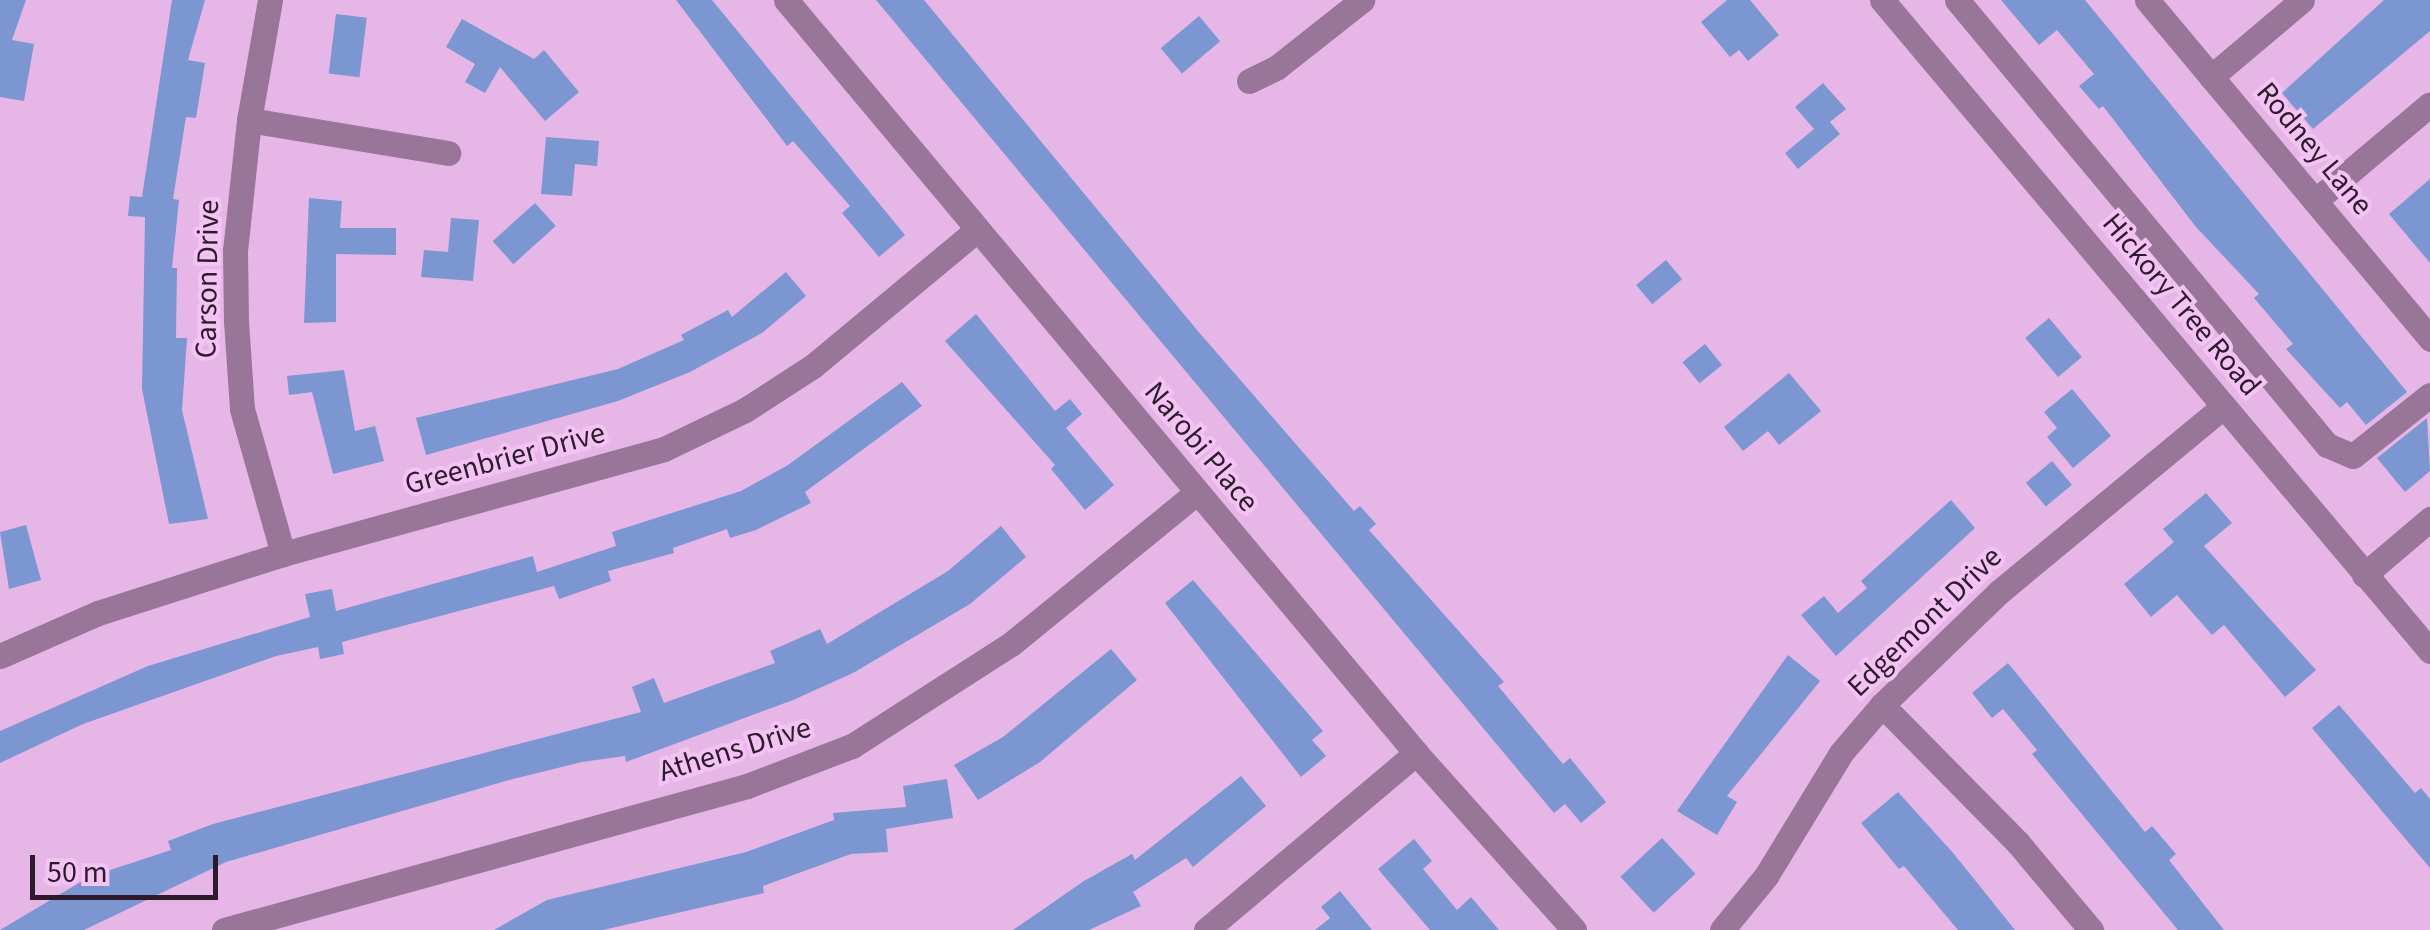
<!DOCTYPE html>
<style>
body{margin:0}
#map{position:relative;width:2430px;height:930px;overflow:hidden;background:#e6b6e6;font-family:"Source Sans 3",sans-serif}
div>[style]{position:absolute}
.building>*{inset:0;background:#7c96d2;transform-origin:0 0}
.minor>*{height:25px;margin:-12.5px;padding:0 12.5px;transform-origin:12.5px;border-radius:12.5px;background:#99759a}
span{translate:-50% -50%;white-space:nowrap;text-align:center;line-height:1.15;-webkit-text-stroke:8px #f3c3f3;paint-order:stroke}
.street-label{font-size:30px;color:#2d1b2d}
.scale{position:absolute;left:30px;top:855px;width:188px;height:45px;box-sizing:border-box;border:5px solid #2d1b2d;border-top:0;padding-left:12px;font-size:30px;line-height:35px;white-space:nowrap;color:#2d1b2d;-webkit-text-stroke:8px #f3c3f3;paint-order:stroke}
</style>
<div id="map">
<div class="building">
<div style="clip-path:polygon(0 0,26px 0,12px 40px,34px 44px,24px 101px,0 97px)"></div>
<div style="clip-path:polygon(172px 0,205px 0,188px 60px,205px 63px,196px 118px,186px 117px,173px 199px,179px 200px,172px 268px,177px 268px,176px 338px,187px 338px,182px 410px,208px 519px,169px 524px,142px 389px,145px 217px,128px 216px,130px 196px,142px 197px)"></div>
<div style="clip-path:polygon(676px 0,712px 0,905px 235px,879px 257px,842px 213px,850px 206px,793px 141px,787px 146px)"></div>
<div style="clip-path:polygon(876px 0,924px 0,1197px 330px,1354px 511px,1360px 506px,1376px 524px,1369px 530px,1504px 682px,1498px 686px,1563px 764px,1570px 758px,1606px 802px,1581px 823px,1565px 804px,1554px 813px)"></div>
<div style="clip-path:polygon(1727px 0,1750px 0,1779px 35px,1748px 61px,1739px 50px,1730px 57px,1701px 22px)"></div>
<div style="clip-path:polygon(2001px 0,2085px 0,2407px 392px,2366px 425px,2347px 402px,2340px 408px,2286px 349px,2293px 344px,2254px 298px,2259px 294px,2196px 227px,2103px 106px,2099px 109px,2079px 86px,2094px 74px,2057px 30px,2039px 45px)"></div>
<div style="clip-path:polygon(2384px 0,2430px 0,2430px 31px,2313px 129px,2282px 93px)"></div>
<div style="left:336px;top:14px;width:31px;height:60px;rotate:7deg"></div>
<div style="left:1199px;top:16px;width:33px;height:50px;rotate:50deg"></div>
<div style="clip-path:polygon(462px 19px,534px 59px,544px 50px,579px 92px,545px 121px,500px 67px,485px 93px,465px 82px,475px 64px,446px 47px)"></div>
<div style="clip-path:polygon(1823px 83px,1846px 109px,1830px 122px,1840px 134px,1798px 169px,1785px 153px,1814px 129px,1795px 107px)"></div>
<div style="clip-path:polygon(546px 137px,599px 141px,597px 166px,575px 164px,572px 196px,541px 194px)"></div>
<div style="clip-path:polygon(2430px 179px,2430px 263px,2389px 214px)"></div>
<div style="clip-path:polygon(309px 198px,342px 201px,340px 228px,396px 228px,396px 255px,336px 254px,336px 322px,304px 323px)"></div>
<div style="left:535px;top:203px;width:31px;height:57px;rotate:48deg"></div>
<div style="clip-path:polygon(451px 218px,479px 220px,473px 281px,421px 277px,424px 250px,448px 252px)"></div>
<div style="left:1666px;top:260px;width:25px;height:39px;rotate:50deg"></div>
<div style="clip-path:polygon(786px 272px,806px 296px,762px 333px,690px 372px,618px 401px,426px 455px,416px 418px,618px 369px,684px 340px,681px 335px,728px 310px,732px 317px)"></div>
<div style="clip-path:polygon(976px 314px,1055px 411px,1070px 399px,1082px 414px,1066px 428px,1114px 485px,1085px 510px,1051px 469px,1055px 465px,945px 341px)"></div>
<div style="left:2049px;top:318px;width:51px;height:31px;rotate:50deg"></div>
<div style="left:1705px;top:344px;width:27px;height:29px;rotate:51deg"></div>
<div style="clip-path:polygon(344px 370px,355px 431px,375px 426px,384px 461px,333px 474px,312px 392px,289px 395px,287px 376px)"></div>
<div style="clip-path:polygon(1789px 373px,1821px 411px,1779px 445px,1768px 431px,1743px 451px,1724px 427px)"></div>
<div style="clip-path:polygon(902px 382px,922px 406px,805px 492px,811px 503px,756px 530px,730px 538px,727px 529px,673px 548px,674px 553px,608px 571px,611px 581px,559px 599px,554px 586px,342px 642px,344px 654px,320px 659px,318px 647px,276px 656px,83px 724px,0 763px,0 731px,148px 666px,310px 617px,305px 594px,332px 589px,336px 611px,533px 556px,537px 572px,616px 546px,612px 532px,741px 491px,788px 465px)"></div>
<div style="clip-path:polygon(2072px 389px,2111px 436px,2073px 468px,2047px 437px,2057px 428px,2044px 412px)"></div>
<div style="clip-path:polygon(2427px 418px,2430px 471px,2405px 492px,2377px 458px)"></div>
<div style="left:2052px;top:461px;width:31px;height:34px;rotate:50deg"></div>
<div style="clip-path:polygon(2206px 493px,2232px 523px,2204px 546px,2316px 670px,2285px 697px,2224px 625px,2212px 635px,2177px 595px,2151px 617px,2124px 584px,2174px 542px,2163px 529px)"></div>
<div style="clip-path:polygon(1951px 500px,1975px 528px,1836px 656px,1801px 615px,1824px 596px,1838px 613px,1867px 588px,1861px 581px)"></div>
<div style="clip-path:polygon(26px 525px,41px 580px,9px 589px,0 532px)"></div>
<div style="clip-path:polygon(1001px 526px,1026px 557px,970px 604px,853px 673px,793px 700px,626px 762px,625px 756px,582px 762px,509px 780px,226px 862px,84px 930px,0 930px,89px 877px,171px 850px,168px 841px,213px 824px,641px 712px,632px 687px,654px 678px,664px 703px,775px 663px,770px 651px,820px 629px,827px 644px,948px 571px)"></div>
<div style="clip-path:polygon(1193px 580px,1323px 731px,1312px 740px,1326px 756px,1301px 777px,1165px 603px)"></div>
<div style="clip-path:polygon(1111px 649px,1137px 680px,1040px 762px,978px 800px,954px 765px,1003px 737px)"></div>
<div style="clip-path:polygon(1788px 655px,1820px 681px,1727px 796px,1737px 802px,1717px 835px,1677px 811px)"></div>
<div style="clip-path:polygon(2008px 663px,2145px 832px,2152px 826px,2176px 854px,2169px 860px,2224px 930px,2178px 930px,2032px 754px,2037px 750px,2003px 709px,1992px 718px,1972px 693px)"></div>
<div style="clip-path:polygon(2339px 705px,2415px 793px,2421px 788px,2430px 799px,2430px 868px,2312px 728px)"></div>
<div style="clip-path:polygon(1241px 776px,1266px 806px,1193px 867px,1186px 858px,1133px 892px,1141px 906px,1089px 930px,1013px 930px,1084px 881px,1132px 854px,1135px 860px)"></div>
<div style="clip-path:polygon(947px 779px,953px 818px,886px 829px,888px 852px,851px 854px,763px 886px,764px 893px,603px 930px,494px 930px,547px 900px,746px 852px,834px 820px,833px 813px,906px 807px,903px 786px)"></div>
<div style="clip-path:polygon(1898px 792px,1954px 854px,2015px 930px,1958px 930px,1904px 866px,1899px 869px,1861px 823px)"></div>
<div style="left:1662px;top:838px;width:49px;height:57px;rotate:47deg"></div>
<div style="clip-path:polygon(1414px 839px,1432px 861px,1423px 869px,1457px 910px,1471px 897px,1499px 930px,1430px 930px,1378px 869px)"></div>
<div style="clip-path:polygon(1340px 891px,1372px 930px,1315px 930px,1330px 918px,1321px 907px)"></div>
</div>
<div class="minor">
<div style="left:270px;top:0;width:122px;rotate:99.9deg"></div>
<div style="left:249px;top:120px;width:131px;rotate:96.1deg"></div>
<div style="left:235px;top:250px;width:71px;rotate:89.2deg"></div>
<div style="left:236px;top:321px;width:88px;rotate:86.1deg"></div>
<div style="left:242px;top:409px;width:151px;rotate:74.2deg"></div>
<div style="left:786px;top:0;width:982px;rotate:50.08deg"></div>
<div style="left:1416px;top:753px;width:237px;rotate:48.2deg"></div>
<div style="left:1882px;top:0;width:851px;rotate:49.91deg"></div>
<div style="left:1957px;top:0;width:579px;rotate:50.26deg"></div>
<div style="left:2327px;top:445px;width:28px;rotate:23deg"></div>
<div style="left:2353px;top:456px;width:98px;rotate:-38.4deg"></div>
<div style="left:2147px;top:0;width:442px;rotate:50.1deg"></div>
<div style="left:2211px;top:77px;width:119px;rotate:-40.2deg"></div>
<div style="left:1249px;top:81px;width:30px;rotate:-26deg"></div>
<div style="left:1276px;top:68px;width:110px;rotate:-38.3deg"></div>
<div style="left:249px;top:120px;width:202px;rotate:9.4deg"></div>
<div style="left:2315px;top:201px;width:150px;rotate:-40.1deg"></div>
<div style="left:2364px;top:575px;width:87px;rotate:-40.3deg"></div>
<div style="left:0;top:656px;width:107px;rotate:-23.7deg"></div>
<div style="left:98px;top:613px;width:194px;rotate:-17.7deg"></div>
<div style="left:283px;top:554px;width:395px;rotate:-15.4deg"></div>
<div style="left:664px;top:449px;width:90px;rotate:-25.7deg"></div>
<div style="left:745px;top:410px;width:81px;rotate:-32.9deg"></div>
<div style="left:813px;top:366px;width:213px;rotate:-39.7deg"></div>
<div style="left:1882px;top:705px;width:194px;rotate:45.4deg"></div>
<div style="left:2018px;top:843px;width:114px;rotate:50deg"></div>
<div style="left:224px;top:930px;width:542px;rotate:-15.39deg"></div>
<div style="left:747px;top:786px;width:112px;rotate:-20.9deg"></div>
<div style="left:852px;top:746px;width:189px;rotate:-32.7deg"></div>
<div style="left:1011px;top:644px;width:239px;rotate:-39.2deg"></div>
<div style="left:1206px;top:930px;width:275px;rotate:-40.1deg"></div>
<div style="left:1722px;top:930px;width:70px;rotate:-50.8deg"></div>
<div style="left:1766px;top:876px;width:144px;rotate:-58.6deg"></div>
<div style="left:1841px;top:753px;width:63px;rotate:-49.5deg"></div>
<div style="left:1882px;top:705px;width:163px;rotate:-44deg"></div>
<div style="left:1999px;top:592px;width:291px;rotate:-39.6deg"></div>
</div>
<div class="street-label">
<span style="left:2314px;top:149px;rotate:50deg">Rodney Lane</span>
<span style="left:208px;top:279px;rotate:-89deg">Carson Drive</span>
<span style="left:2181px;top:305px;rotate:50deg">Hickory Tree Road</span>
<span style="left:1201px;top:447px;rotate:50deg">Narobi Place</span>
<span style="left:505px;top:459px;rotate:-15deg">Greenbrier Drive</span>
<span style="left:1925px;top:622px;rotate:-44deg">Edgemont Drive</span>
<span style="left:735px;top:750px;rotate:-17deg">Athens Drive</span>
</div>
<div class="scale">50 m</div>
</div>
